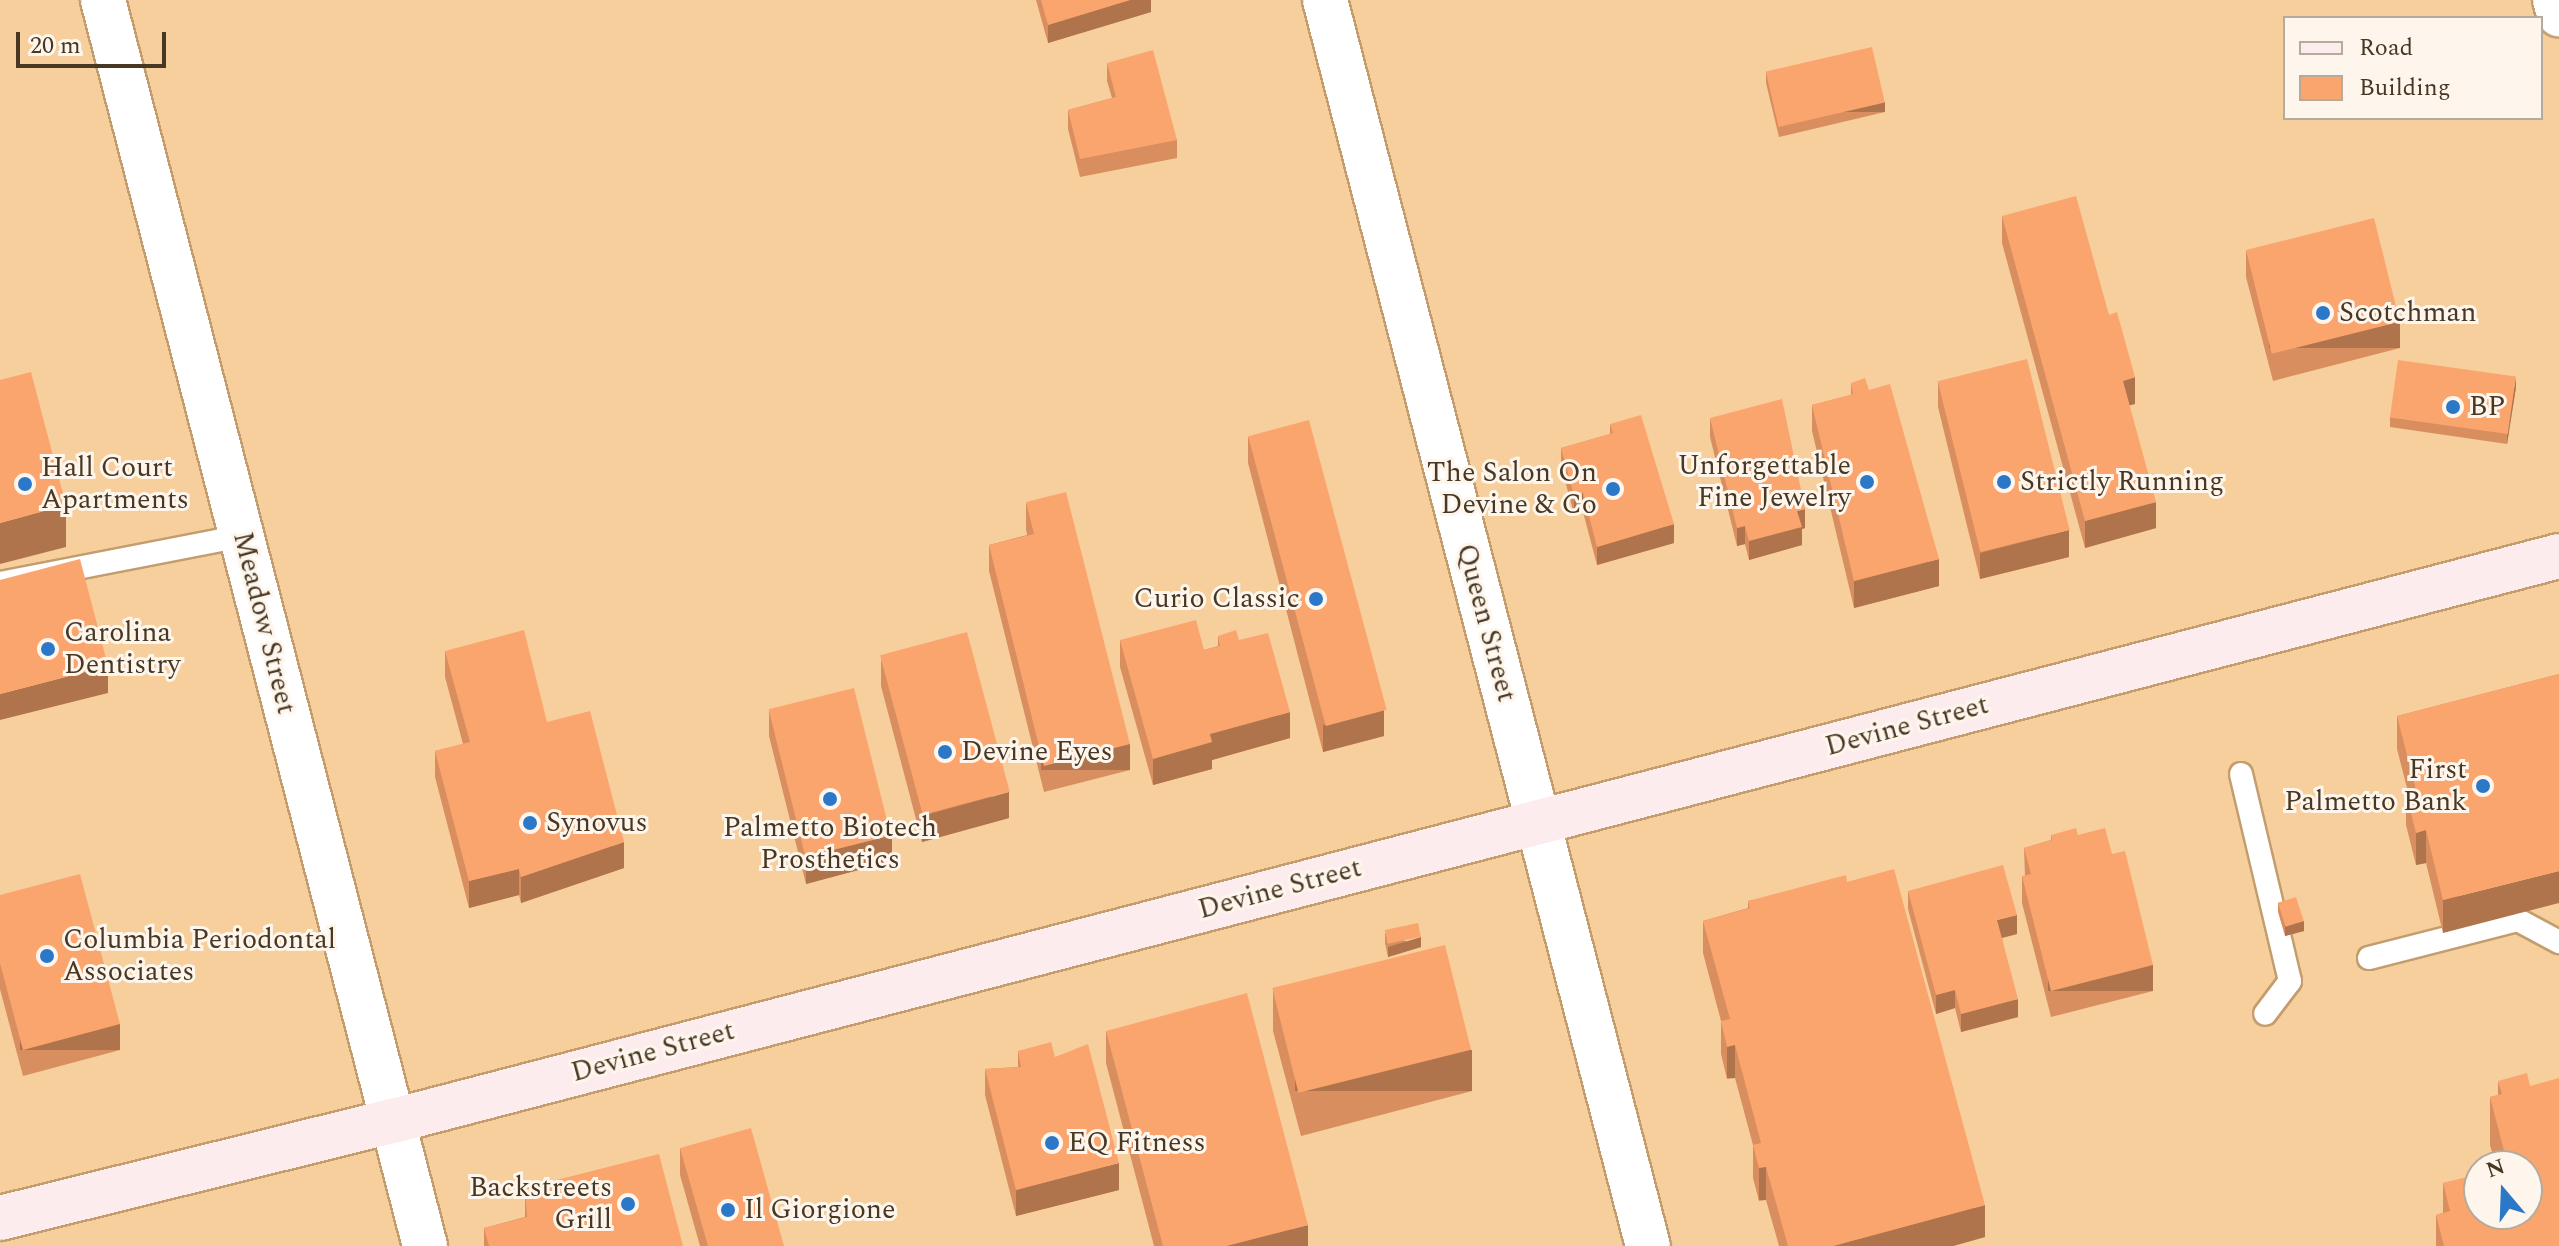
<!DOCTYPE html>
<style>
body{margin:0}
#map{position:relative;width:2559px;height:1246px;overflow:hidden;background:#f6cf9d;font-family:Spectral,serif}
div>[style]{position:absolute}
.roads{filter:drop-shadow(2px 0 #c39d6d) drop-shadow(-2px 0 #c39d6d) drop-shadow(0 2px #c39d6d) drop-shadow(0 -2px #c39d6d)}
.lane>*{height:22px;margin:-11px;padding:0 11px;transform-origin:11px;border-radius:11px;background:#fff}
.street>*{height:44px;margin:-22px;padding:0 22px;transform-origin:22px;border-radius:22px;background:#fff}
.secondary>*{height:44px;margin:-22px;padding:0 22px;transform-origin:22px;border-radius:22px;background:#fdeced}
.wall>*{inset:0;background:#d88e5f}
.shaded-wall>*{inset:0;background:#b0744d;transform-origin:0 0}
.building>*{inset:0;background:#fba56e;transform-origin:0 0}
.dots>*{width:22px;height:22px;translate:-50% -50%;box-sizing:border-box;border:4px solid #fef6ec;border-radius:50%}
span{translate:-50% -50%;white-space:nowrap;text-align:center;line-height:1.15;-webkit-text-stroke:6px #fef6ec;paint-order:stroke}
.poi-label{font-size:28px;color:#473723}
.left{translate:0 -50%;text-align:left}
.right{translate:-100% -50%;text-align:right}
.street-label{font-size:28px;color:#473723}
.legend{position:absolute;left:2283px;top:16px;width:260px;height:104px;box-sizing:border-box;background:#fef6ec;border:2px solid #b5aa9c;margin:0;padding:10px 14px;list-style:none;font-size:24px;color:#473723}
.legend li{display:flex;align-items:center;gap:16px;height:40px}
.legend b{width:40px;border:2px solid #b5aa9c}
.north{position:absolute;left:2463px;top:1150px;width:80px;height:80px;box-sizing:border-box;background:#fef6ec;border:2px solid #b5aa9c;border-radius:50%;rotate:341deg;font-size:22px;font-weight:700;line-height:32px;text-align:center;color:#473723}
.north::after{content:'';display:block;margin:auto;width:28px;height:36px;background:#2c78c8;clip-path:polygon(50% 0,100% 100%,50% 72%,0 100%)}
.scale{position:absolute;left:16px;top:32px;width:150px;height:36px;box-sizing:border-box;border:4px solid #473723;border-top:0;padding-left:10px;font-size:24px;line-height:28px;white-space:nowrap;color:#473723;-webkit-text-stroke:6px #fef6ec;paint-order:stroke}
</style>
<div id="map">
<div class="roads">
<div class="lane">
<div style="left:0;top:583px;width:246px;rotate:-11deg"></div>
<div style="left:2241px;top:774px;width:213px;rotate:76.7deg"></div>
<div style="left:2290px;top:981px;width:41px;rotate:127.1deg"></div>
<div style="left:2369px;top:958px;width:154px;rotate:-14.3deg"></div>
<div style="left:2518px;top:920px;width:47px;rotate:28.2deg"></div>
</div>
<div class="street">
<div style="left:103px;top:0;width:1287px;rotate:75.51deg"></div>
<div style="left:1325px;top:0;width:1287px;rotate:75.47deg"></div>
<div style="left:2555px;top:0;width:15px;rotate:74deg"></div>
</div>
<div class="secondary">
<div style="left:0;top:1218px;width:405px;rotate:-13.9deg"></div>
<div style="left:393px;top:1121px;width:2238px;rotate:-14.62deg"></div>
</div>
</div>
<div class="wall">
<div style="clip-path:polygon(1036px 0,1151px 0,1151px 12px,1048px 43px)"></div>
<div style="clip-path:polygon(1107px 63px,1177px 140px,1177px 158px,1080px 177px,1068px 129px,1068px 110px,1112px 98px,1107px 81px)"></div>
<div style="clip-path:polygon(1766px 73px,1885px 112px,1779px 137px,1766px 83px)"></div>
<div style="clip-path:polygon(2002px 216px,2109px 315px,2135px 404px,2129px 405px,2156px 528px,2085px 548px,2002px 243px)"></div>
<div style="clip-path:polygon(2246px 251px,2400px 348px,2273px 381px,2246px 277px)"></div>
<div style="clip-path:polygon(1938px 381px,2069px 557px,1980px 579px,1938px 407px)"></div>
<div style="clip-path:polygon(1851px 383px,1939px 586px,1854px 608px,1812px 431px,1812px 405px,1851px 395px)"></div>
<div style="clip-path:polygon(2516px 387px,2507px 444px,2390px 427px,2390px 417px)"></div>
<div style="clip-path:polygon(1710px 418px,1805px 528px,1802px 529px,1802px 545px,1749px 560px,1745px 544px,1737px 546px,1710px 437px)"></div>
<div style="clip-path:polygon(1610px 424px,1674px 543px,1597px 565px,1583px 512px,1574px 514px,1561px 466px,1561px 448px,1610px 434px)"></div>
<div style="clip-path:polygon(1248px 436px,1384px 736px,1323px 752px,1248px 463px)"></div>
<div style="clip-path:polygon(1026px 502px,1130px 770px,1044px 792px,989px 571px,989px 545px,1027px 535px,1026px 529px)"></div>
<div style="clip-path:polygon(1218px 636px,1239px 640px,1290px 738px,1212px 760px,1212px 769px,1153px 785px,1120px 667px,1120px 640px,1204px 650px,1218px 646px)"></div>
<div style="clip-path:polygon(445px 651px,547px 722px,624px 868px,521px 903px,519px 895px,469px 908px,435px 777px,435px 751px,463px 744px,445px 677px)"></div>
<div style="clip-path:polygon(881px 660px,1009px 818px,922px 842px,881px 686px)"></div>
<div style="clip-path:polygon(2559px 674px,2443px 933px,2426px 863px,2416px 865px,2406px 825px,2406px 793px,2408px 792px,2397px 749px,2397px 716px)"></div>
<div style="clip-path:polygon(769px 710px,892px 861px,806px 884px,769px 736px)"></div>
<div style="clip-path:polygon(2051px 835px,2078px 835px,2112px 854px,2153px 991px,2051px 1017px,2022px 903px,2022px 876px,2025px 876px,2024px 848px,2051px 840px)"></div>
<div style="clip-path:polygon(1847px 882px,1985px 1237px,1953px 1246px,1779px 1246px,1766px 1200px,1759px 1201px,1753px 1178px,1753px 1145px,1735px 1078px,1727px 1079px,1721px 1054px,1721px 1021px,1703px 953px,1703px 921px,1748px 908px,1748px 901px)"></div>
<div style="clip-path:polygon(1908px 891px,2017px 934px,2002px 938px,2018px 1017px,1961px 1032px,1955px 1008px,1936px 1014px,1908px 909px)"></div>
<div style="clip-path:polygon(0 895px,120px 1050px,23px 1076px,0 989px)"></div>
<div style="clip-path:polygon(2278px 902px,2304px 931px,2285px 936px,2278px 912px)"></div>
<div style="clip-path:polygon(1385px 933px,1421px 947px,1388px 957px,1385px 943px)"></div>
<div style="clip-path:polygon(1273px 990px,1472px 1091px,1301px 1136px,1273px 1031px)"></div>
<div style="clip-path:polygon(1106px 1031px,1308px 1246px,1154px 1246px,1106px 1063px)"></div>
<div style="clip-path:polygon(1018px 1051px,1055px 1057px,1119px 1190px,1016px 1216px,985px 1095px,985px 1069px,1018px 1067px)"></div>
<div style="clip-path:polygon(2498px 1081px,2559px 1246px,2436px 1246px,2436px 1215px,2443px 1213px,2443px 1183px,2527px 1166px,2496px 1166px,2490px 1145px,2490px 1097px,2498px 1095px)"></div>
<div style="clip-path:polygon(680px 1148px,784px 1246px,700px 1246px,680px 1175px)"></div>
<div style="clip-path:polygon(525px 1188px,683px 1246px,484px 1246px,484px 1228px,525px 1217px)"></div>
</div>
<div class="shaded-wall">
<div style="clip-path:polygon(1130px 0,1151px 0,1151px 12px,1048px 43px,1048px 25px)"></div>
<div style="left:1885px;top:102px;width:10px;height:109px;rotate:90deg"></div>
<div style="left:2400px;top:322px;width:26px;height:131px;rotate:90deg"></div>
<div style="clip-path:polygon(2135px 377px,2135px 404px,2123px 407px,2123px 381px)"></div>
<div style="clip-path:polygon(2516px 377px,2516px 387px,2507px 444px,2507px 434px)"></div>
<div style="clip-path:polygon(1583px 493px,1583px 512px,1574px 514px,1574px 495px)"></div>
<div style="clip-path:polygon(2156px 502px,2156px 528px,2085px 548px,2085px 521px)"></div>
<div style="clip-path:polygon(66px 505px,66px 547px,0 564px,0 523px)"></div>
<div style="clip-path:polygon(1805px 509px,1805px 528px,1802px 529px,1802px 545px,1749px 560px,1749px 541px,1797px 511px)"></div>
<div style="clip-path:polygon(1674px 524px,1674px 543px,1597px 565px,1597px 547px)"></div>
<div style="clip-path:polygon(1745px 526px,1745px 544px,1737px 546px,1737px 528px)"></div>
<div style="clip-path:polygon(2069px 530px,2069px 557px,1980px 579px,1980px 553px)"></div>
<div style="clip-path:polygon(1939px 559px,1939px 586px,1854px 608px,1854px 581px)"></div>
<div style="clip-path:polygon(108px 666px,108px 693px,0 720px,0 694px)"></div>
<div style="clip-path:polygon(1384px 710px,1384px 736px,1323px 752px,1323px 725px)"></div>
<div style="clip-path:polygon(1290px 712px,1290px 738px,1212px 760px,1212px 769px,1153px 785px,1153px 759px,1210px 734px)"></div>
<div style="left:1130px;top:744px;width:26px;height:89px;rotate:90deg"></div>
<div style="clip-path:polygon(1009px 792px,1009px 818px,922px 842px,922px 816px)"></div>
<div style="clip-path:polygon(2426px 830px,2426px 863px,2416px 865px,2416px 833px)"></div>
<div style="clip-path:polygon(892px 835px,892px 861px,806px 884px,806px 857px)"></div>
<div style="clip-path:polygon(624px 842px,624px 868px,521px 903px,521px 877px)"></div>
<div style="clip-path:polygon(519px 869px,519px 895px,469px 908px,469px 881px)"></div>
<div style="clip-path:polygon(2559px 871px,2559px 903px,2443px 933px,2443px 900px)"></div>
<div style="clip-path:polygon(2017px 915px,2017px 934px,1997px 939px,1997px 920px)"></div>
<div style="clip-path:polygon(2304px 921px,2304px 931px,2285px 936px,2285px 926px)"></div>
<div style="clip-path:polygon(1421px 937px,1421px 947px,1388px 957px,1388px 947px)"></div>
<div style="left:2153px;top:965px;width:26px;height:105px;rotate:90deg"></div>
<div style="clip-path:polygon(1955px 990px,1955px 1008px,1936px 1014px,1936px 995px)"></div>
<div style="clip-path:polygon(2018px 999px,2018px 1017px,1961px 1032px,1961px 1014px)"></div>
<div style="left:120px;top:1024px;width:26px;height:100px;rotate:90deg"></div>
<div style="left:1735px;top:1045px;width:33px;height:8px;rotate:90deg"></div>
<div style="left:1472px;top:1050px;width:41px;height:177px;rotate:90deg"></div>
<div style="clip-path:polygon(1119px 1163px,1119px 1190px,1016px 1216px,1016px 1190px)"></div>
<div style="left:1766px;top:1167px;width:33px;height:7px;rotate:90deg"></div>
<div style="clip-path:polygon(1985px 1205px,1985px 1237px,1953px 1246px,1833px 1246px)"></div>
<div style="clip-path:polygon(1308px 1225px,1308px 1246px,1226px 1246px)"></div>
</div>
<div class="building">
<div style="clip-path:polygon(1041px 0,1130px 0,1048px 25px)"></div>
<div style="left:1872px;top:47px;width:57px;height:109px;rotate:77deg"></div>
<div style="clip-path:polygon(1153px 50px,1177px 140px,1080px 159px,1068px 110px,1116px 97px,1107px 63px)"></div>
<div style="clip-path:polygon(2076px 196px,2109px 315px,2117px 312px,2135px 377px,2123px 381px,2156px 502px,2085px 521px,2002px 216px)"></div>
<div style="left:2374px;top:218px;width:107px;height:132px;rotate:76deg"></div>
<div style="left:2027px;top:359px;width:176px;height:92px;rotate:76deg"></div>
<div style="left:2398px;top:360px;width:119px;height:58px;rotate:8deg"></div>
<div style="clip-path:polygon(31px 372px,66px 505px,0 523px,0 380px)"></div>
<div style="clip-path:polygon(1865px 378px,1869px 390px,1890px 384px,1939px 559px,1854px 581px,1812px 405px,1853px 394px,1851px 383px)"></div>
<div style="clip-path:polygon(1782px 399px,1805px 509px,1797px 511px,1802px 527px,1749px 541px,1745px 526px,1737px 528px,1710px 418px)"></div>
<div style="clip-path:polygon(1641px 415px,1674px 524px,1597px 547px,1583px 493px,1574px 495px,1561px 448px,1613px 433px,1610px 424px)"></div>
<div style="left:1309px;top:420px;width:300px;height:63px;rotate:75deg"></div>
<div style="clip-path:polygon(1066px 492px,1130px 744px,1044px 766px,989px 545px,1034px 534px,1026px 502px)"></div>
<div style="clip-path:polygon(80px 559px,108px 666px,0 694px,0 580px)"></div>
<div style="clip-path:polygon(1196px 620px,1204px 650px,1220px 646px,1218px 636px,1236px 630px,1239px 640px,1268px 633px,1290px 712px,1210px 734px,1212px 742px,1153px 759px,1120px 640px)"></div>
<div style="clip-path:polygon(524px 630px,547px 722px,590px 711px,624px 842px,521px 877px,519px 869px,469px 881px,435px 751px,470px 742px,445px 651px)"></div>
<div style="left:967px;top:632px;width:165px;height:90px;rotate:75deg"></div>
<div style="clip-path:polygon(2559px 674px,2559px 871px,2443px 900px,2426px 830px,2416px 833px,2406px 793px,2416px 790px,2397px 716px)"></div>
<div style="left:854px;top:688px;width:152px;height:88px;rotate:76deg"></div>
<div style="clip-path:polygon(2076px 828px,2078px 835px,2105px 828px,2112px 854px,2125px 851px,2153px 965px,2051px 991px,2022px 876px,2031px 874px,2024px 848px,2052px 840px,2051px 835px)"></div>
<div style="clip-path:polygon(2003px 865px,2017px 915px,1997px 920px,2018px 999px,1961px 1014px,1955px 990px,1936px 995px,1908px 891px)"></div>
<div style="clip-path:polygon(1894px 869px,1985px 1205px,1833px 1246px,1788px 1246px,1766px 1167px,1759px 1168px,1753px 1145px,1761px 1143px,1735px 1045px,1727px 1047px,1721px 1021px,1730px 1019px,1703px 921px,1750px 908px,1748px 901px,1846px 875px,1847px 882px)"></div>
<div style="clip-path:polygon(80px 874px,120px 1024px,23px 1050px,0 963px,0 895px)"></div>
<div style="left:2296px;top:897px;width:25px;height:19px;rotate:72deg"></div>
<div style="left:1418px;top:923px;width:14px;height:34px;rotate:78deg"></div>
<div style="left:1445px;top:945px;width:108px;height:178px;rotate:76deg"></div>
<div style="clip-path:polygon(1247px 993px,1308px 1225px,1226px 1246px,1163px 1246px,1106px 1031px)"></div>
<div style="clip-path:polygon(1051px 1042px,1055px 1057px,1088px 1044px,1119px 1163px,1016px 1190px,985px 1069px,1021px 1067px,1018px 1051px)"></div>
<div style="clip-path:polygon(2527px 1073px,2530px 1086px,2559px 1078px,2559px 1246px,2444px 1246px,2436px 1215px,2450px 1211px,2443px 1183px,2479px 1174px,2479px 1214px,2527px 1214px,2527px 1166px,2508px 1166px,2490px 1097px,2502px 1094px,2498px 1081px)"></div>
<div style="clip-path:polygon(751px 1128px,784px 1246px,708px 1246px,680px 1148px)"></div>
<div style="clip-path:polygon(659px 1154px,683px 1246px,489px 1246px,484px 1228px,527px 1217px,525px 1188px)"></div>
</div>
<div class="dots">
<div style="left:2323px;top:313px;background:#2c78c8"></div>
<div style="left:2453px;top:407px;background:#2c78c8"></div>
<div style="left:1867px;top:482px;background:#2c78c8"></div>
<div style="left:2004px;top:482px;background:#2c78c8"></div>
<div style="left:25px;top:484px;background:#2c78c8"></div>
<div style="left:1613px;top:489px;background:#2c78c8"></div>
<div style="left:1316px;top:599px;background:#2c78c8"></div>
<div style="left:48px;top:649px;background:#2c78c8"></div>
<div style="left:945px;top:752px;background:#2c78c8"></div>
<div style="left:2483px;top:786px;background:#2c78c8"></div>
<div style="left:830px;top:799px;background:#2c78c8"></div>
<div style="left:530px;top:823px;background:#2c78c8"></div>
<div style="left:47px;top:956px;background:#2c78c8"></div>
<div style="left:1052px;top:1143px;background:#2c78c8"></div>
<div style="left:628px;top:1204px;background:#2c78c8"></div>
<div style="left:728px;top:1210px;background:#2c78c8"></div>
</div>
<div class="poi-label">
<span class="left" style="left:2339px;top:313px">Scotchman</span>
<span class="left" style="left:2469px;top:407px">BP</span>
<span class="right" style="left:1851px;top:482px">Unforgettable<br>Fine Jewelry</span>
<span class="left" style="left:41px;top:484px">Hall Court<br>Apartments</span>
<span class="right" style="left:1597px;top:489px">The Salon On<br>Devine &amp; Co</span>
<span class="left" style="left:2020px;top:482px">Strictly Running</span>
<span class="right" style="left:1300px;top:599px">Curio Classic</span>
<span class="left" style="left:64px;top:649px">Carolina<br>Dentistry</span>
<span class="left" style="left:961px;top:752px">Devine Eyes</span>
<span class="right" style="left:2467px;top:786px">First<br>Palmetto Bank</span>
<span class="left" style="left:546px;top:823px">Synovus</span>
<span style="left:830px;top:844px">Palmetto Biotech<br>Prosthetics</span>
<span class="left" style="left:63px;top:956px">Columbia Periodontal<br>Associates</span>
<span class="left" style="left:1068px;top:1143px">EQ Fitness</span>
<span class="right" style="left:612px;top:1204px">Backstreets<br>Grill</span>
<span class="left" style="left:744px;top:1210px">Il Giorgione</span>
</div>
<div class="street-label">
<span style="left:264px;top:623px;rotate:76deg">Meadow Street</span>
<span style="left:1486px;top:623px;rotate:75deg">Queen Street</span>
<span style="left:1907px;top:726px;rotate:-15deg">Devine Street</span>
<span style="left:1280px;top:889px;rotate:-15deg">Devine Street</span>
<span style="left:653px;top:1052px;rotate:-15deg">Devine Street</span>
</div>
<ul class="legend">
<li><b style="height:10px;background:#fdeced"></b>Road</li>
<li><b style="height:22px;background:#fba56e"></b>Building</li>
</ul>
<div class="north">N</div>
<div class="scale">20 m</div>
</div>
